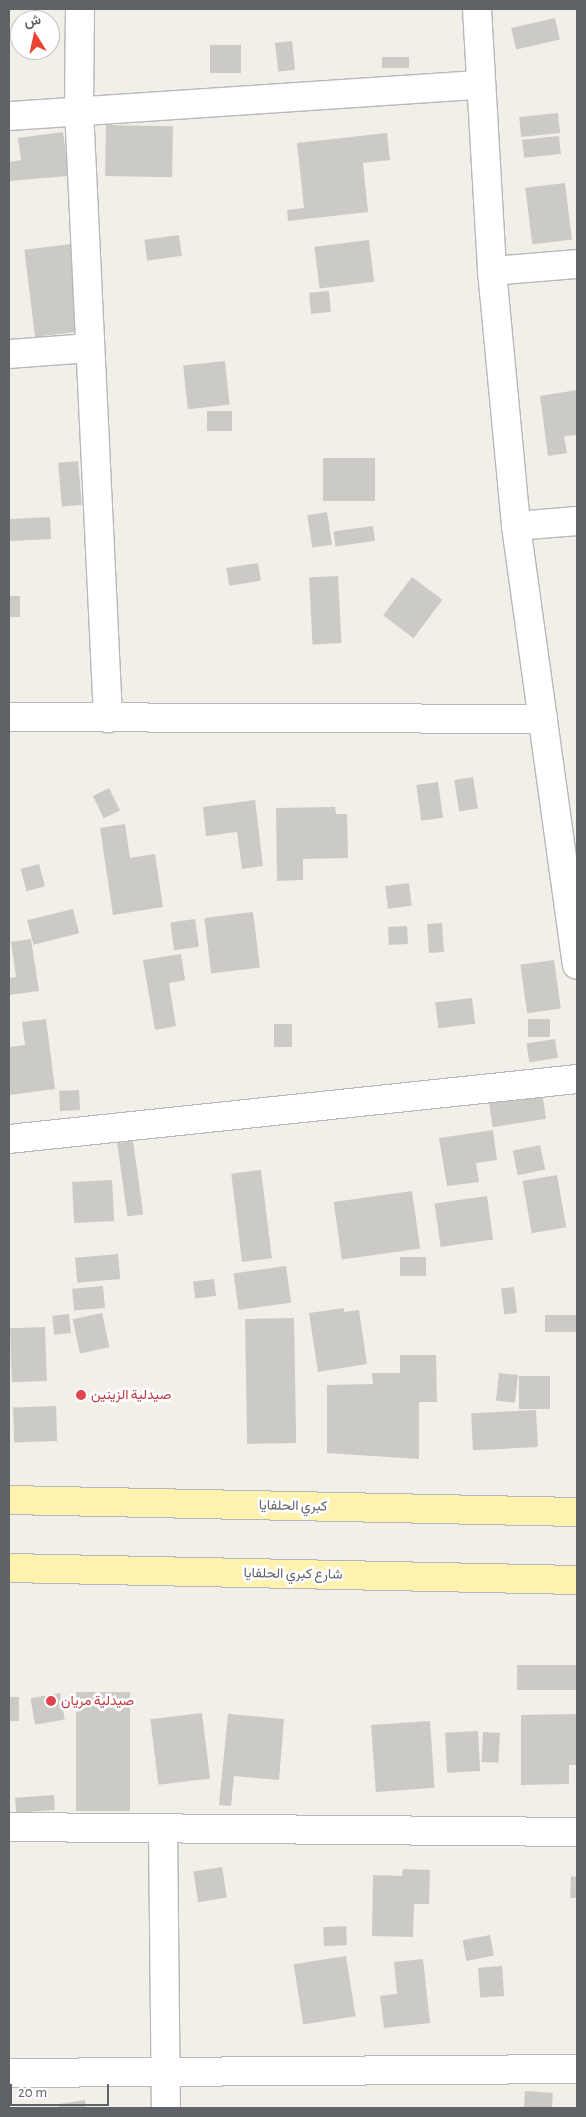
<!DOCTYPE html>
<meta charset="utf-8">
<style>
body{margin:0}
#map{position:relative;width:586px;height:2117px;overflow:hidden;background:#f1efe8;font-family:"Alegreya Sans",Vazirmatn,sans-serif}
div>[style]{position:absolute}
.building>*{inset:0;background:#cccac5;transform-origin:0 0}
.roads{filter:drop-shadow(1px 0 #b5b8bc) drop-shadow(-1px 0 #b5b8bc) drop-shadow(0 1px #b5b8bc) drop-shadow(0 -1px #b5b8bc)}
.minor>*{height:28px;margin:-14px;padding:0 14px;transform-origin:14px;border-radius:14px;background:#fff}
.primary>*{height:28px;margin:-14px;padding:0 14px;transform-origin:14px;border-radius:14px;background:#fff2af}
.dots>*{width:14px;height:14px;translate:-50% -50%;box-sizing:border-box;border:2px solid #fff;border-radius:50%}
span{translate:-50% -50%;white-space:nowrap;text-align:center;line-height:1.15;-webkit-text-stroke:5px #fff;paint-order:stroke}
.health-label{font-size:14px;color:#be3a42}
.left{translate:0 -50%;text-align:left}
.street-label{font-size:14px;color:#5f6368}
.frame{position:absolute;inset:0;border:10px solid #5f6368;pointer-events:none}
.north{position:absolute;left:10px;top:10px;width:50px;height:50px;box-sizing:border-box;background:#fff;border:1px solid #bfc1c3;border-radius:50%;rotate:350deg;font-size:14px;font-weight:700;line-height:20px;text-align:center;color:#5f6368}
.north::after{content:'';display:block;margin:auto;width:18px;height:22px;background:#ea4335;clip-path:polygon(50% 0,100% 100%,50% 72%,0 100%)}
.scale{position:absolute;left:10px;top:2084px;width:99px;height:22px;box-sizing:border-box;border:2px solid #5f6368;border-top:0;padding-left:6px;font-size:15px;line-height:18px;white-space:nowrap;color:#5f6368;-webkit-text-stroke:4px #fff;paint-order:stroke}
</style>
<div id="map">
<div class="building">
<div style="left:555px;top:18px;width:22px;height:45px;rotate:77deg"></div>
<div style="left:292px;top:41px;width:29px;height:17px;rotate:84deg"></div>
<div style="left:210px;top:45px;width:31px;height:28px"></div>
<div style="left:382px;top:57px;width:27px;height:11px"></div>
<div style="left:558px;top:113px;width:20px;height:39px;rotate:84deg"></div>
<div style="left:106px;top:125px;width:67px;height:51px;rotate:1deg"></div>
<div style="clip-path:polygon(63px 132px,69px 176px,9px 181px,9px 162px,21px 160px,18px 138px)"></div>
<div style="clip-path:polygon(387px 133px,390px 160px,363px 163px,368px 212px,288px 221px,287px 210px,304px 208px,297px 143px)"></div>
<div style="left:559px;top:136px;width:18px;height:37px;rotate:84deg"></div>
<div style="left:565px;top:183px;width:57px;height:40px;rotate:83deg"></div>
<div style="left:179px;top:235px;width:21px;height:35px;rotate:82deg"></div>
<div style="left:369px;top:240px;width:42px;height:55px;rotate:83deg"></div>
<div style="left:71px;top:244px;width:88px;height:47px;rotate:83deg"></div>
<div style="left:329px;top:291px;width:21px;height:20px;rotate:85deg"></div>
<div style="left:225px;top:361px;width:44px;height:42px;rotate:84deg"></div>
<div style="clip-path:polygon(577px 390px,577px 435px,564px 436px,567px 453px,548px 456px,540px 396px)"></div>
<div style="left:232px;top:411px;width:20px;height:25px;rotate:90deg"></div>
<div style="left:323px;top:458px;width:52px;height:43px"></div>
<div style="left:78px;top:461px;width:44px;height:20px;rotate:85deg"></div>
<div style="left:327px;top:512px;width:33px;height:20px;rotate:81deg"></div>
<div style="left:50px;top:517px;width:22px;height:41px;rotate:87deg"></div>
<div style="left:373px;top:526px;width:15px;height:40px;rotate:82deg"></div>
<div style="left:258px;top:563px;width:18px;height:32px;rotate:81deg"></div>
<div style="left:338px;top:576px;width:67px;height:29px;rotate:87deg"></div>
<div style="left:412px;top:577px;width:38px;height:48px;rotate:37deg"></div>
<div style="left:9px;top:596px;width:11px;height:21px"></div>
<div style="left:473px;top:777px;width:32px;height:19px;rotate:81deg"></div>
<div style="left:438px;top:782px;width:36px;height:22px;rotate:82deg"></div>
<div style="left:109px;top:788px;width:25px;height:18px;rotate:64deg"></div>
<div style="clip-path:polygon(255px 800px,263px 866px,242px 869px,237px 832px,206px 836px,203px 807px)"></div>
<div style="clip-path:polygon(335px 807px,336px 814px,347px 814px,348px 858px,303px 859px,303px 880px,277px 881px,276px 808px)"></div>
<div style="clip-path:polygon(125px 824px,130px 858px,155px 854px,163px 907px,113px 915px,100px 828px)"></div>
<div style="left:39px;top:864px;width:23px;height:19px;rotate:75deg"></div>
<div style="left:409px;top:883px;width:23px;height:24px;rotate:83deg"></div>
<div style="left:73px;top:909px;width:25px;height:47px;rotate:76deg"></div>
<div style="left:253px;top:912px;width:56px;height:49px;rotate:83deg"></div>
<div style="left:195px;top:919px;width:28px;height:25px;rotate:82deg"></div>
<div style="left:442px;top:923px;width:29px;height:15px;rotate:86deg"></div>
<div style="left:407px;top:926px;width:18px;height:19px;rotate:87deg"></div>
<div style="clip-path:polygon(31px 939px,39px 991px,9px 995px,9px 978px,16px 977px,11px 942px)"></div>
<div style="clip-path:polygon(181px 954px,185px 980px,169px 983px,176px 1026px,155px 1030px,143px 960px)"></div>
<div style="left:554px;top:960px;width:49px;height:34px;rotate:82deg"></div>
<div style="left:472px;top:998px;width:26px;height:37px;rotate:83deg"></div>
<div style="clip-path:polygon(46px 1019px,55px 1089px,9px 1095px,9px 1047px,25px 1045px,22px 1022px)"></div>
<div style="left:550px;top:1019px;width:18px;height:22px;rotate:90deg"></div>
<div style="left:274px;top:1024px;width:18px;height:23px"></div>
<div style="left:555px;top:1039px;width:19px;height:29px;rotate:81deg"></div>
<div style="left:79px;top:1090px;width:20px;height:20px;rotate:87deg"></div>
<div style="left:542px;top:1093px;width:26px;height:54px;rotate:81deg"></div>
<div style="clip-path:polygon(493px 1130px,497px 1160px,476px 1163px,479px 1182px,447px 1186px,439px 1138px)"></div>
<div style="left:133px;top:1141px;width:74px;height:16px;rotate:82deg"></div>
<div style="left:540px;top:1145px;width:25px;height:28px;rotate:78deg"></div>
<div style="left:261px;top:1170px;width:89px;height:30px;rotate:83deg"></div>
<div style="left:557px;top:1175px;width:53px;height:35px;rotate:80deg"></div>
<div style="left:112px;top:1180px;width:41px;height:40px;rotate:87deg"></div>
<div style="left:412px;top:1191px;width:58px;height:79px;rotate:82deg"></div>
<div style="left:487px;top:1196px;width:44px;height:53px;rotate:82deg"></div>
<div style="left:118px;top:1254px;width:25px;height:43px;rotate:85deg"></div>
<div style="left:426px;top:1257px;width:19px;height:26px;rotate:90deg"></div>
<div style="left:286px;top:1266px;width:37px;height:53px;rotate:82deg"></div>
<div style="left:214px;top:1279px;width:17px;height:21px;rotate:83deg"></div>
<div style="left:103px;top:1286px;width:22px;height:31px;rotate:85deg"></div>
<div style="left:514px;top:1287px;width:26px;height:13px;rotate:83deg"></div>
<div style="clip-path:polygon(344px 1308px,344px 1312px,359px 1310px,367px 1364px,318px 1372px,309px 1313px)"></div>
<div style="left:102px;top:1313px;width:35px;height:30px;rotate:78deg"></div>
<div style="left:69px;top:1314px;width:19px;height:17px;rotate:84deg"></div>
<div style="left:577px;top:1315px;width:17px;height:32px;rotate:90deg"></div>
<div style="left:294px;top:1318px;width:125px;height:49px;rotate:89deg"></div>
<div style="left:45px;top:1327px;width:54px;height:35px;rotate:88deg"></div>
<div style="clip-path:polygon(400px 1355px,436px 1355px,437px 1402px,419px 1402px,419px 1459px,327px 1453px,327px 1385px,373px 1384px,372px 1373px,400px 1373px)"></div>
<div style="left:499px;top:1373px;width:19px;height:28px;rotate:6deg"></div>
<div style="left:550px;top:1376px;width:33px;height:31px;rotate:90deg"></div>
<div style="left:56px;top:1406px;width:35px;height:43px;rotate:88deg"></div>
<div style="left:536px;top:1410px;width:37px;height:65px;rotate:87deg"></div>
<div style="left:577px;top:1665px;width:25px;height:60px;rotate:90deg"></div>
<div style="left:76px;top:1692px;width:54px;height:119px"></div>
<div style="left:60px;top:1693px;width:27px;height:30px;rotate:80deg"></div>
<div style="left:9px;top:1697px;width:10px;height:24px"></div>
<div style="left:202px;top:1713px;width:66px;height:52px;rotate:83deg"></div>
<div style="clip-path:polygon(228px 1714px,284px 1719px,279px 1780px,234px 1776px,231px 1806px,219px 1805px)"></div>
<div style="clip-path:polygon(577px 1714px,577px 1765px,569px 1765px,569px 1784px,521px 1785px,521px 1715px)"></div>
<div style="left:430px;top:1721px;width:67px;height:59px;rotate:86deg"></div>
<div style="left:478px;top:1731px;width:40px;height:33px;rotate:87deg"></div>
<div style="left:483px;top:1732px;width:17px;height:30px;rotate:3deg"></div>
<div style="left:54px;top:1795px;width:15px;height:39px;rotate:86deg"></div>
<div style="left:222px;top:1867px;width:31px;height:29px;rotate:81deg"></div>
<div style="clip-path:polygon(403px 1869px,430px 1870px,429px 1904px,414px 1904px,413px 1937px,372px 1936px,373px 1875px,402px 1876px)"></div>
<div style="clip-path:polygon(571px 1876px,577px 1877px,577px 1898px,570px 1898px)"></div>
<div style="left:346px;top:1926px;width:19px;height:23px;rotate:87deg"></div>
<div style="left:490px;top:1935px;width:21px;height:28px;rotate:79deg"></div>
<div style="left:346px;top:1956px;width:61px;height:53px;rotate:81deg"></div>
<div style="clip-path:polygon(423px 1959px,430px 2023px,384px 2028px,380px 1996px,397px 1994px,394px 1962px)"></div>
<div style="left:502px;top:1966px;width:30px;height:24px;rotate:86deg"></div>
<div style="left:525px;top:2091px;width:28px;height:17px;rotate:4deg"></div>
<div style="clip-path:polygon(85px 2100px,86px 2108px,59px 2108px,59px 2104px)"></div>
</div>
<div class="roads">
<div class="minor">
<div style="left:80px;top:9px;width:100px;rotate:90.6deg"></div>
<div style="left:79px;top:109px;width:610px;rotate:87.27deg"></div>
<div style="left:477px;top:9px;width:262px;rotate:86.7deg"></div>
<div style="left:492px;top:271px;width:256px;rotate:84.6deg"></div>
<div style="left:516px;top:526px;width:443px;rotate:82.1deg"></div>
<div style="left:9px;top:116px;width:471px;rotate:-3.8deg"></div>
<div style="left:492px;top:271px;width:85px;rotate:-4.7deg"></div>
<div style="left:9px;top:354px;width:80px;rotate:-4.3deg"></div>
<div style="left:516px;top:526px;width:61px;rotate:-4.7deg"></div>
<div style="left:9px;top:717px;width:534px;rotate:0.21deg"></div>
<div style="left:9px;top:1139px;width:571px;rotate:-6.03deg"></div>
<div style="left:9px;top:1827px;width:568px;rotate:0.5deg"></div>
<div style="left:163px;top:1829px;width:279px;rotate:89.4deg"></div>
<div style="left:9px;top:2073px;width:568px;rotate:-0.4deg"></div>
</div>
<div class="primary">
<div style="left:9px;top:1500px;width:568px;rotate:1.21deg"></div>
<div style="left:9px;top:1568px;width:568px;rotate:1.21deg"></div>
</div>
</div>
<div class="dots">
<div style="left:81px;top:1395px;background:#e0444e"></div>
<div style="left:51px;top:1701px;background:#e0444e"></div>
</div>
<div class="health-label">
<span class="left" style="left:91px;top:1395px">صيدلية الزينين</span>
<span class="left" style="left:61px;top:1701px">صيدلية مريان</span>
</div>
<div class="street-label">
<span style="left:293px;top:1506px;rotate:1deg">كبري الحلفايا</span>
<span style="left:293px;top:1574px;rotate:1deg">شارع كبري الحلفايا</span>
</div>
<div class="frame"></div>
<div class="north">ش</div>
<div class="scale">20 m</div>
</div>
